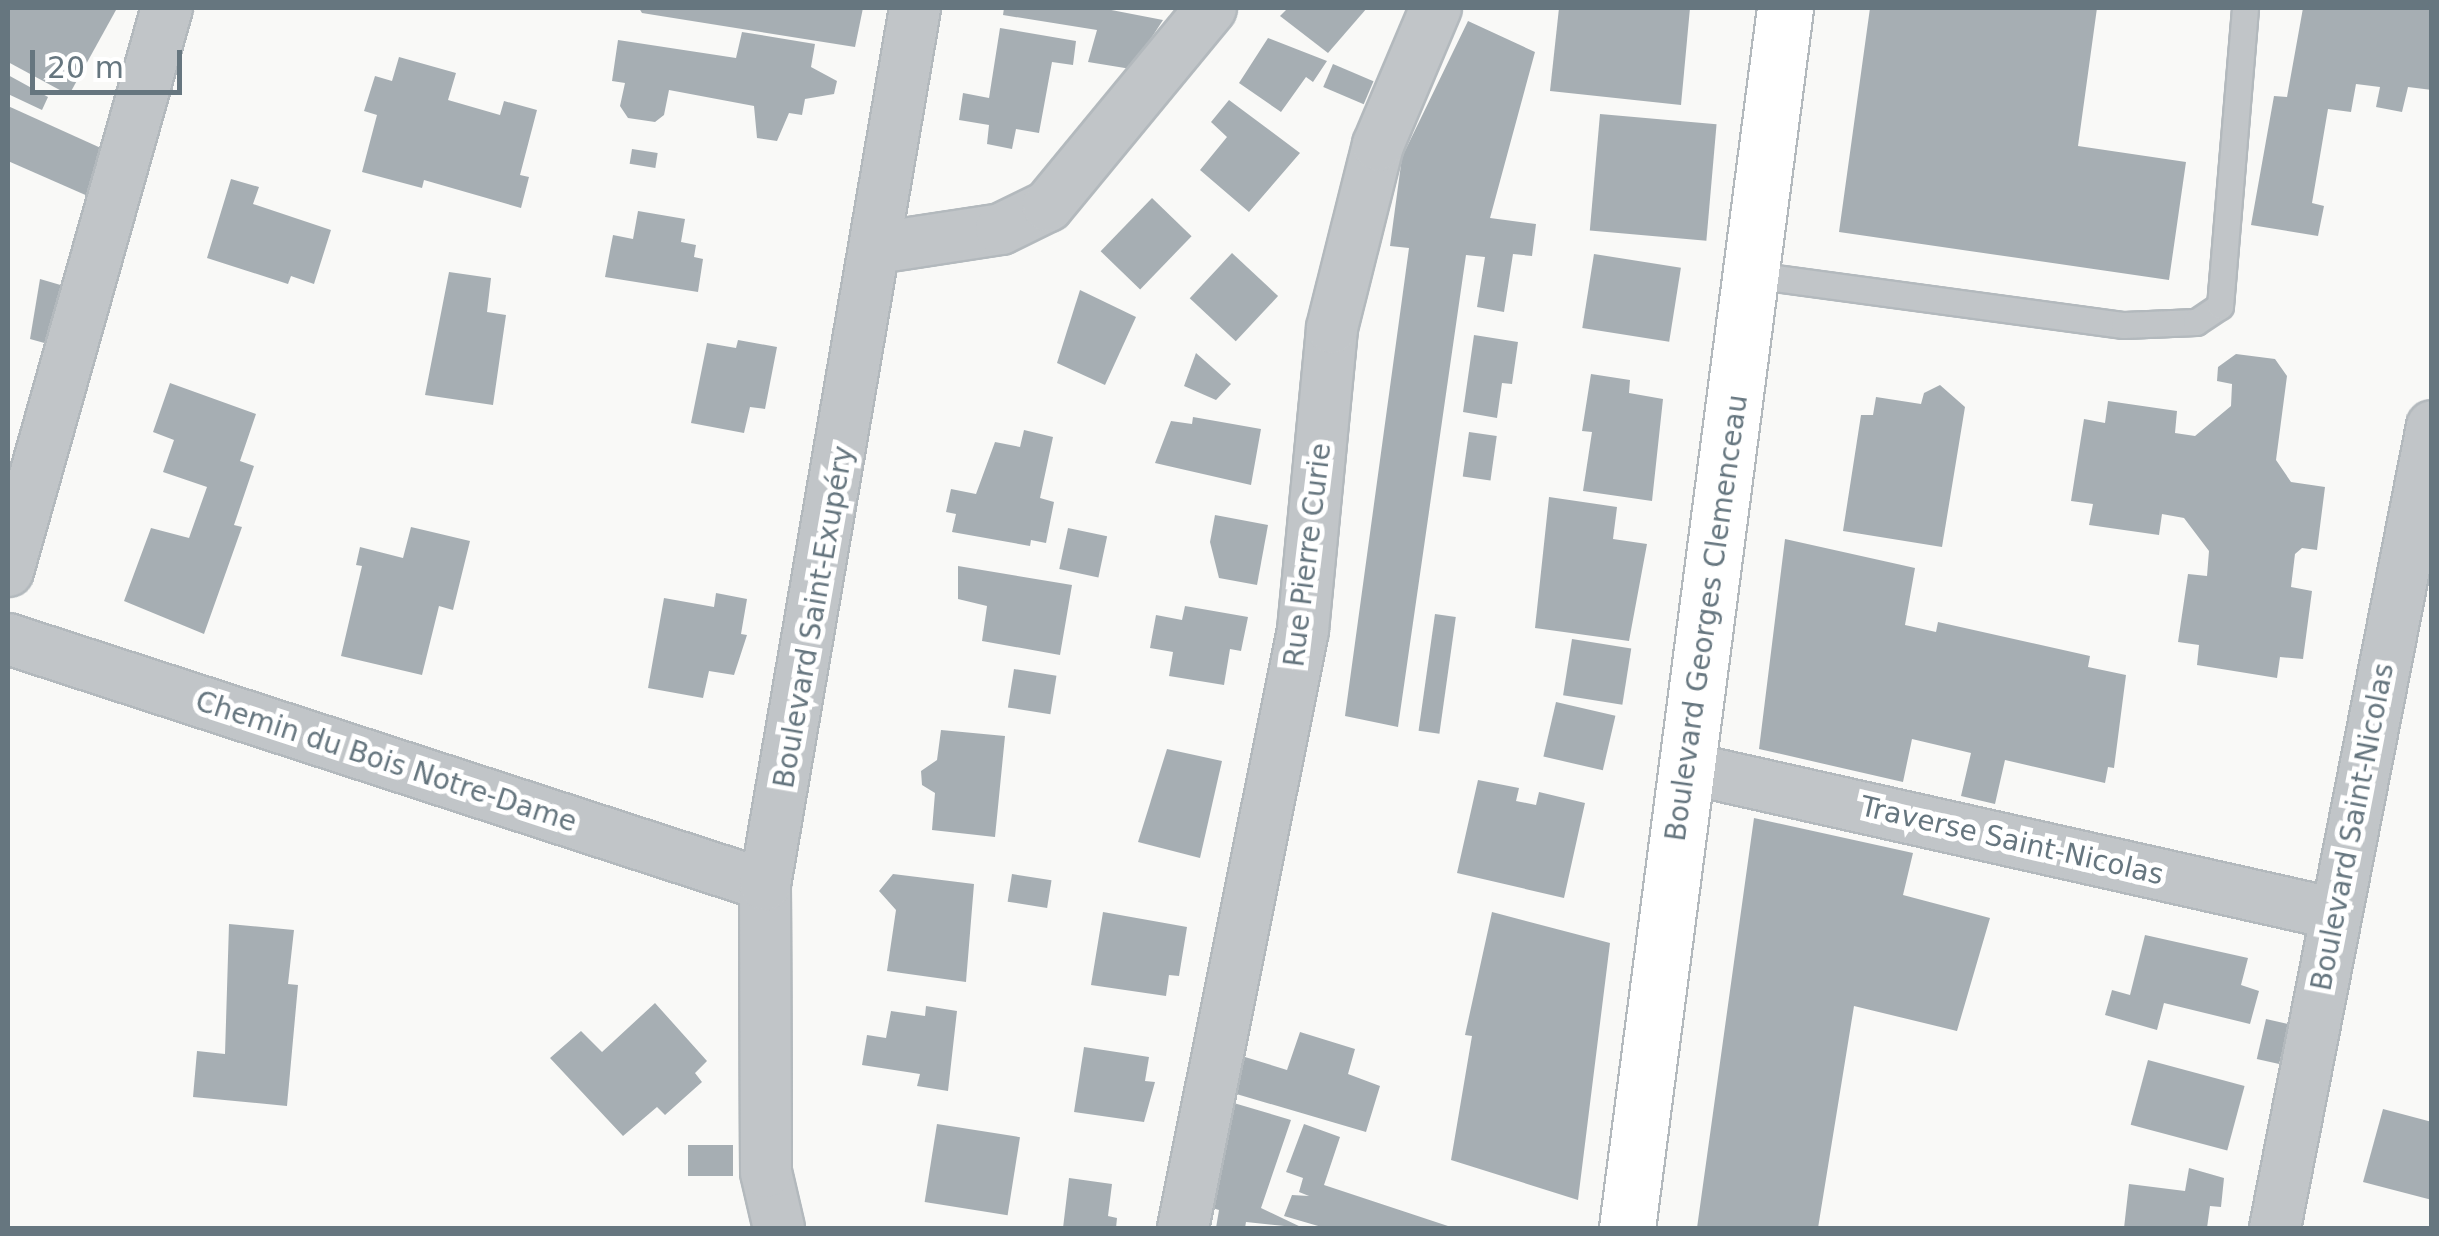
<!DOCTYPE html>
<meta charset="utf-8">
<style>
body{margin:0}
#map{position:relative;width:2439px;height:1236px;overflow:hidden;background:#f9f9f7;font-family:"DejaVu Sans",sans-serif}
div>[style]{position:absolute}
.building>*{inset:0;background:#a6aeb3;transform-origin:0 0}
.roads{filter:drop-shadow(2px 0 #b3b9bd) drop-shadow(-2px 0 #b3b9bd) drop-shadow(0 2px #b3b9bd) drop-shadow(0 -2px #b3b9bd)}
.lane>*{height:25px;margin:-12.5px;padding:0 12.5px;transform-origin:12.5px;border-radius:12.5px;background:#c1c5c8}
.street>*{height:50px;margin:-25px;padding:0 25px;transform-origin:25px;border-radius:25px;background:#c1c5c8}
.secondary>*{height:55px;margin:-27.5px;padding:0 27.5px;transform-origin:27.5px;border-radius:27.5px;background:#fff}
span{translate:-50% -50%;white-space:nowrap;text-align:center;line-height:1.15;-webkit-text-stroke:10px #fff;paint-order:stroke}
.street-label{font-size:28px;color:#66767f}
.frame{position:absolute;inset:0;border:10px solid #66767f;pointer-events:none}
.scale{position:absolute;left:30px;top:50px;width:152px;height:45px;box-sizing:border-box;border:5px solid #66767f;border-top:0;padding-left:12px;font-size:30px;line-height:35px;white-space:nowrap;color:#66767f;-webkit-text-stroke:8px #fff;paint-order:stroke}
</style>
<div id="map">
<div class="building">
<div style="clip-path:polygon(8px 8px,111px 8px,116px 10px,69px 95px,8px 62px)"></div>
<div style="clip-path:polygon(639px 8px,863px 8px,855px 47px,642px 13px)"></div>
<div style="clip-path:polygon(1004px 8px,1101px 8px,1163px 20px,1131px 69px,1088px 62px,1097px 30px,1003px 15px)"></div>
<div style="clip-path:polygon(1288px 8px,1367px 8px,1328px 53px,1280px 16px)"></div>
<div style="clip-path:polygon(1559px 8px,1690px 8px,1681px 105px,1550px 91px)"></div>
<div style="clip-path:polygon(1870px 8px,2097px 8px,2078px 146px,2186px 162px,2169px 280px,1839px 232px)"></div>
<div style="clip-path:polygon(2303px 8px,2432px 8px,2432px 90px,2408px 87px,2402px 112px,2376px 107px,2380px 87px,2356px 84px,2351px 112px,2328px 109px,2312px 203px,2324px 206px,2318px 236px,2251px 225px,2274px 96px,2287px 97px)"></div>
<div style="clip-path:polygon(1468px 21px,1535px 52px,1490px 218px,1536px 224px,1532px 256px,1513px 254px,1504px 312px,1477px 307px,1485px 257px,1466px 255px,1398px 727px,1345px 716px,1409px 248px,1390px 246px,1402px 157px)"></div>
<div style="clip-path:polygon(1000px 28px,1076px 41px,1073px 65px,1052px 62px,1039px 133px,1016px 129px,1012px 149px,987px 144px,989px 125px,959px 120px,963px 93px,989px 98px)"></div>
<div style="clip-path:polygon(742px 32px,815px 44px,811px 67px,837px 81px,834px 94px,805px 99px,802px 115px,789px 113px,777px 141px,757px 138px,754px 106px,669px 90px,664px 115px,655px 122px,628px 118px,620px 106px,625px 83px,612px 81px,618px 40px,736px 58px)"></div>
<div style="clip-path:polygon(1268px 38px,1327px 61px,1313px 82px,1306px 77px,1281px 112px,1239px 83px)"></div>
<div style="clip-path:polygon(399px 57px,456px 73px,448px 100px,500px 115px,504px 101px,537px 110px,520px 175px,529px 177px,521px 208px,424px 180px,422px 188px,362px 172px,377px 115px,364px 111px,375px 76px,392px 81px)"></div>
<div style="left:1333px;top:64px;width:44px;height:25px;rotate:23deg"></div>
<div style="clip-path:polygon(8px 75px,48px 97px,42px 110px,8px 94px)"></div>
<div style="clip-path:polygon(1229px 100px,1300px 153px,1249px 212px,1200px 170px,1227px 137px,1211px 122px)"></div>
<div style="clip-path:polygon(8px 106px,103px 149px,90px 197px,8px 161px)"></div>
<div style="left:1600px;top:114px;width:117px;height:117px;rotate:5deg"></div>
<div style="left:632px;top:149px;width:26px;height:15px;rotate:9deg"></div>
<div style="clip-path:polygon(231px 179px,259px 187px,253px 204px,331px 230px,314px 284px,291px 276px,288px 284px,207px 258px)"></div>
<div style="left:1152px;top:198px;width:55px;height:74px;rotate:44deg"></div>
<div style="clip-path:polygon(638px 211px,685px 219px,681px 242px,696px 245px,694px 257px,703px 259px,698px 292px,605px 277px,613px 235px,633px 239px)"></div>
<div style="left:1232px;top:253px;width:63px;height:62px;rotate:43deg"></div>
<div style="left:1594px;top:254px;width:88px;height:75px;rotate:9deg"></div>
<div style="clip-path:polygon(449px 272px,491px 278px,487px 312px,506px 315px,493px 405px,425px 395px)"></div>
<div style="clip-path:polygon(40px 279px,64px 286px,48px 344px,30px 339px)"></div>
<div style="clip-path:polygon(1080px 290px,1136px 317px,1105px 385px,1057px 363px)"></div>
<div style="clip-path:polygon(1474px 335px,1518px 342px,1512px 384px,1502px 383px,1497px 418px,1463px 412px)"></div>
<div style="clip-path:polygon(738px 340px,777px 347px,765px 409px,750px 407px,744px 433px,691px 423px,707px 343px,736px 348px)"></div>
<div style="clip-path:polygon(1196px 353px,1231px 384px,1216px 400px,1184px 386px)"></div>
<div style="clip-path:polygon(2236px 354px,2275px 359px,2287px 376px,2276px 460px,2291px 482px,2325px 487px,2317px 550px,2302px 548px,2295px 554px,2291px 587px,2312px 591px,2303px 659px,2280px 657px,2277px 678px,2197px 665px,2199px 645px,2178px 642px,2188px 574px,2207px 576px,2209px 551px,2184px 518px,2162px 514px,2159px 535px,2089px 525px,2093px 504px,2071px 501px,2084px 419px,2105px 423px,2108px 401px,2177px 411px,2175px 433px,2195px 436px,2231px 406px,2232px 384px,2217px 381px,2218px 367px)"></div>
<div style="clip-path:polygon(1591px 374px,1630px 380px,1629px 393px,1663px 399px,1652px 501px,1583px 491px,1592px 432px,1582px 431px)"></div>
<div style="clip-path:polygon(170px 383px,256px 414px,240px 461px,254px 466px,234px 525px,242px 527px,204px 634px,124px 601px,151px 528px,189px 538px,207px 487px,163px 472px,174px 440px,153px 432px)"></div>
<div style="clip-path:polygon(1940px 385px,1965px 407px,1942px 547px,1843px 531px,1861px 415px,1873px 415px,1876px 397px,1921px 404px,1924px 393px)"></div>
<div style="clip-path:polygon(1193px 417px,1261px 429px,1251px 485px,1155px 463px,1171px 421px,1192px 424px)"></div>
<div style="clip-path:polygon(1024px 430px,1053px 437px,1040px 498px,1054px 502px,1046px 543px,1031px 540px,1030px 546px,952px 532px,956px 514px,946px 512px,951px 489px,976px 494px,995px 442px,1020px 447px)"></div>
<div style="left:1469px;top:432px;width:28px;height:45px;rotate:8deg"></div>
<div style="clip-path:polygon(1549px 497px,1617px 507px,1613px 539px,1647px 544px,1629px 641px,1535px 628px)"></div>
<div style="clip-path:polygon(1215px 515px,1268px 525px,1257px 585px,1219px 578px,1210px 542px)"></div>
<div style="clip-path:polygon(411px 527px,470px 541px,453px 610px,439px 606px,422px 675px,341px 656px,362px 566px,356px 565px,360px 547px,403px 558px)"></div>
<div style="left:1068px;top:528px;width:40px;height:42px;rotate:12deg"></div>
<div style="clip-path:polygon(1785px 539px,1915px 568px,1905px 625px,1936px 632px,1938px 622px,2090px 656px,2088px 667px,2126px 675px,2114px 768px,2108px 767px,2105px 783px,2005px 760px,1995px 804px,1961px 796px,1971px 753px,1912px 739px,1903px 782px,1759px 749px)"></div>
<div style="clip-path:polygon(958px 566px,1072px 585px,1060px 655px,982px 641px,987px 606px,958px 599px)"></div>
<div style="clip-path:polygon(716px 593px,747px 599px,741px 634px,747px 635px,734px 675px,709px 671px,703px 698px,648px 688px,664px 598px,714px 607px)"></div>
<div style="clip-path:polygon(1185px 606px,1248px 617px,1241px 651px,1230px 649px,1224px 685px,1169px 676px,1173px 652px,1150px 648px,1156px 615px,1182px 620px)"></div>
<div style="left:1435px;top:614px;width:21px;height:118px;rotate:8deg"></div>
<div style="left:1572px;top:639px;width:60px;height:57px;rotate:9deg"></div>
<div style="left:1014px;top:669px;width:43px;height:39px;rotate:9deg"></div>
<div style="left:1556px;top:702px;width:61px;height:56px;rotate:13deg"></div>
<div style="clip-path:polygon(941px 730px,1005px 736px,995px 837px,932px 830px,935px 793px,922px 785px,921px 771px,937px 760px)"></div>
<div style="clip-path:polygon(1167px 749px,1222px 761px,1200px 858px,1138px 842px)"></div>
<div style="clip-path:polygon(1478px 780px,1519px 788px,1516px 801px,1536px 805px,1539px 792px,1585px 803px,1564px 898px,1457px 873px)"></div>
<div style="clip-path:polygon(1754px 818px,1913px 853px,1903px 895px,1990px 918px,1957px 1031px,1854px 1006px,1818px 1228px,1697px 1228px)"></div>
<div style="clip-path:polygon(893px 874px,974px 884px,966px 982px,887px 971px,896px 910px,879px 891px)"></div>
<div style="left:1012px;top:874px;width:40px;height:28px;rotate:9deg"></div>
<div style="clip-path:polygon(1103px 912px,1187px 927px,1179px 976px,1169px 975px,1166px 996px,1091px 985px)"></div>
<div style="clip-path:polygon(1492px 912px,1610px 943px,1578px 1200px,1451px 1160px,1472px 1036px,1465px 1035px)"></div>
<div style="clip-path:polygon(229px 924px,294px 930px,288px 984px,298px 985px,287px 1106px,193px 1097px,197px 1051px,225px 1054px)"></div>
<div style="clip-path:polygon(2145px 935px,2248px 958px,2241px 985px,2259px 991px,2250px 1024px,2164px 1003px,2157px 1030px,2105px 1015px,2112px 990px,2130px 995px)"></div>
<div style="clip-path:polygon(655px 1003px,707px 1061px,695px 1073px,702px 1082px,665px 1115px,657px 1107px,623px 1136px,550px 1058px,581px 1031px,602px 1052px)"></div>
<div style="clip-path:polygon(926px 1006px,957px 1011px,948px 1091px,917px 1086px,920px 1074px,862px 1065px,867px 1035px,886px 1038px,891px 1011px,925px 1016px)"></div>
<div style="left:2266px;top:1019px;width:23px;height:41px;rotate:13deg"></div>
<div style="clip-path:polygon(1300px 1032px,1355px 1049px,1348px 1074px,1380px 1086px,1366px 1132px,1233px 1093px,1245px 1057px,1287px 1070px)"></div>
<div style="clip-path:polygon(1084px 1047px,1149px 1057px,1145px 1081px,1155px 1082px,1144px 1122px,1074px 1112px)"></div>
<div style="left:2148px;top:1060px;width:100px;height:67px;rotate:15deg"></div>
<div style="clip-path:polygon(1227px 1101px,1291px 1120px,1261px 1208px,1303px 1228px,1246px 1222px,1245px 1228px,1216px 1228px,1219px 1210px,1209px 1207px)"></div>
<div style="clip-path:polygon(2383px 1109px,2432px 1122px,2432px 1200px,2363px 1182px)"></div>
<div style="left:937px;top:1124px;width:84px;height:79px;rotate:9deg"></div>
<div style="clip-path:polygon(1304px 1124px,1340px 1137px,1324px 1185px,1454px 1228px,1325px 1228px,1284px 1216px,1292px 1195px,1309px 1196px,1299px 1192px,1303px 1178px,1286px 1172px)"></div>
<div style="left:688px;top:1145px;width:45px;height:31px"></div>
<div style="clip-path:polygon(2189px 1168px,2224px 1178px,2221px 1207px,2210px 1206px,2207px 1228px,2124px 1228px,2129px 1184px,2185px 1191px)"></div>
<div style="clip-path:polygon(1069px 1178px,1112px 1184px,1108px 1216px,1117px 1218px,1116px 1228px,1063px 1228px)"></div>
</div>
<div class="roads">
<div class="lane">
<div style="left:1753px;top:275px;width:374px;rotate:7.7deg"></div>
<div style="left:2124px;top:325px;width:72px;rotate:-2.4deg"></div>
<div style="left:2196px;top:322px;width:29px;rotate:-34deg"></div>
<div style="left:2220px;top:306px;width:299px;rotate:-85.2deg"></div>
</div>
<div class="street">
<div style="left:877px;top:248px;width:125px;rotate:-8.7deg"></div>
<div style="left:1001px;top:229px;width:52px;rotate:-26.1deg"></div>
<div style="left:1048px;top:206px;width:256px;rotate:-50.5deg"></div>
<div style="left:8px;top:571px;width:585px;rotate:-74.23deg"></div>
<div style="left:8px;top:639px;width:796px;rotate:18deg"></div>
<div style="left:1687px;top:768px;width:665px;rotate:12.68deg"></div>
<div style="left:779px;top:1228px;width:57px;rotate:-103.1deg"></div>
<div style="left:766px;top:1172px;width:287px;rotate:-90.2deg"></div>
<div style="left:765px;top:885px;width:890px;rotate:-80.29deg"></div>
<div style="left:1183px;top:1228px;width:610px;rotate:-78.65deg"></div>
<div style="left:1303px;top:630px;width:303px;rotate:-84.5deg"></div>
<div style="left:1332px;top:328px;width:189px;rotate:-75.9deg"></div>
<div style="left:1378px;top:145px;width:149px;rotate:-67.1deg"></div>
<div style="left:2275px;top:1228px;width:817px;rotate:-78.92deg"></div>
</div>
<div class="secondary">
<div style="left:1627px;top:1228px;width:1230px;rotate:-82.62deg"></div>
</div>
</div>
<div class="street-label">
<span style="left:1308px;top:555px;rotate:-83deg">Rue Pierre Curie</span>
<span style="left:814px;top:617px;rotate:-80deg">Boulevard Saint-Exupéry</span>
<span style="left:1707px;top:618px;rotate:-82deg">Boulevard Georges Clemenceau</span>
<span style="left:386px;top:762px;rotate:18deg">Chemin du Bois Notre-Dame</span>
<span style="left:2353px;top:827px;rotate:-79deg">Boulevard Saint-Nicolas</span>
<span style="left:2012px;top:841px;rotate:13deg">Traverse Saint-Nicolas</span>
</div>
<div class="frame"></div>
<div class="scale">20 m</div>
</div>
